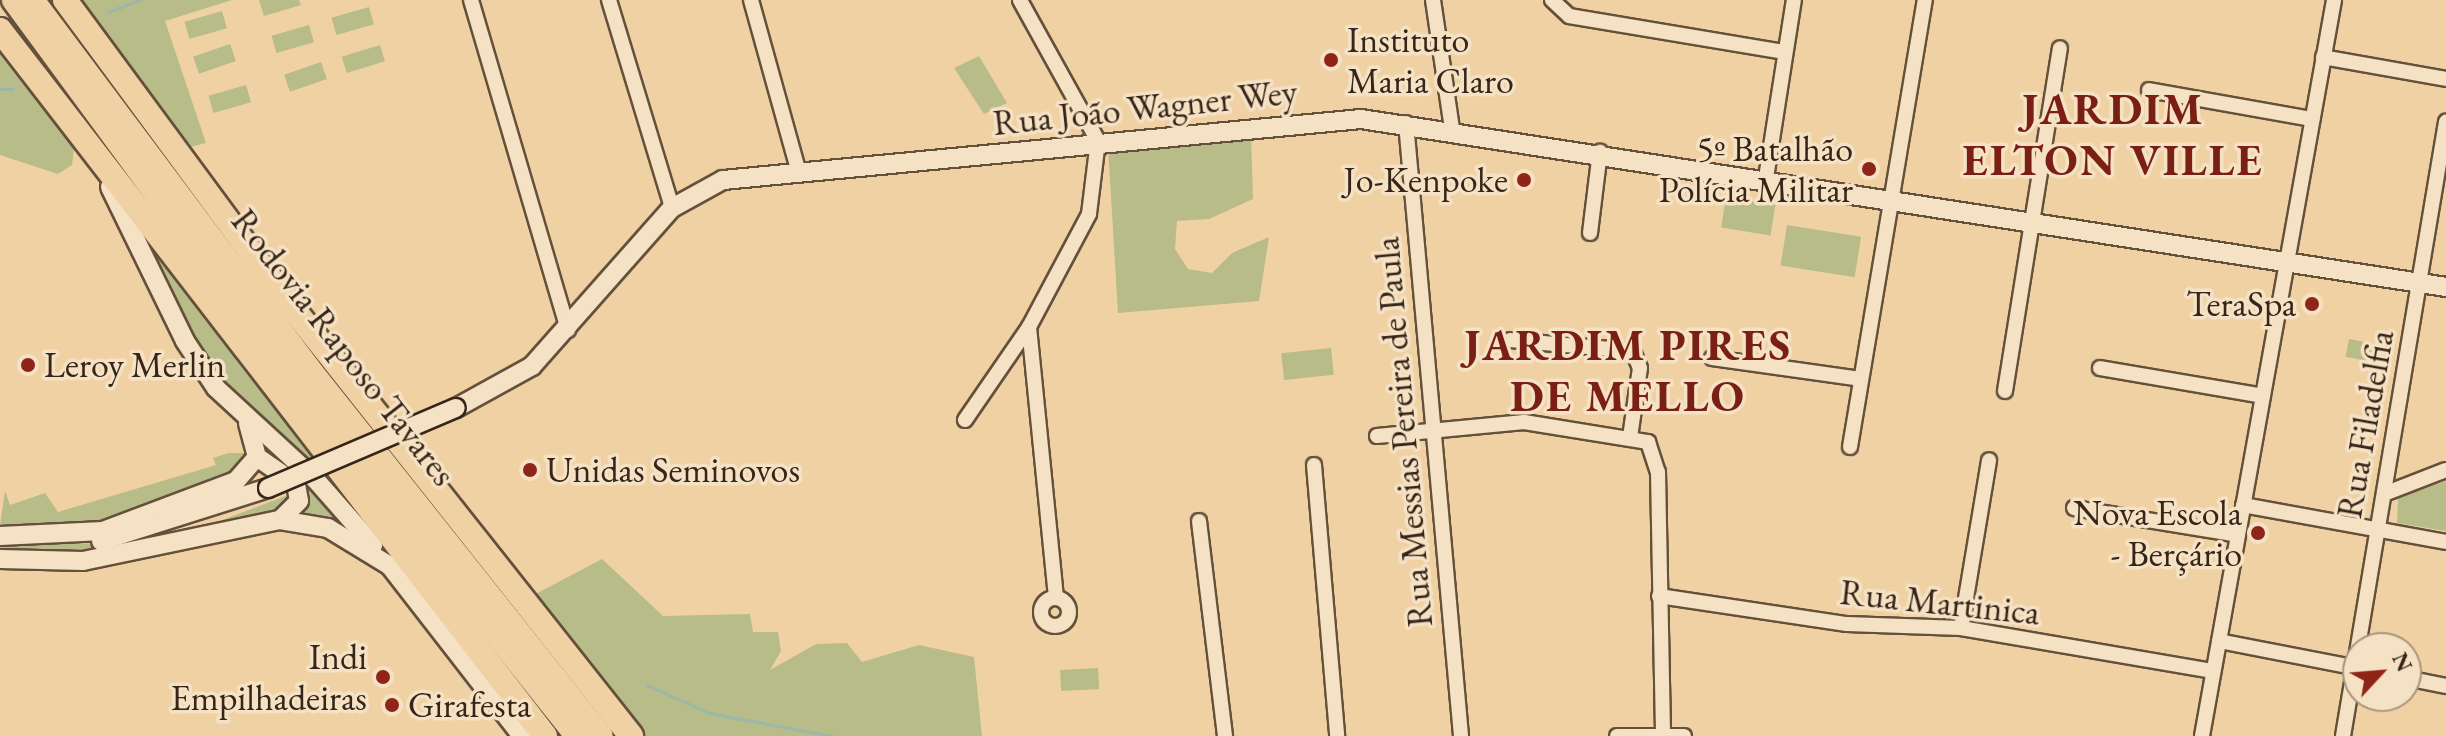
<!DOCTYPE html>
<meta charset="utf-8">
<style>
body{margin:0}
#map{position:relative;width:2446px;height:736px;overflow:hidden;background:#f0d1a4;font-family:"EB Garamond",serif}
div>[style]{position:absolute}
.green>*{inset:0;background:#b7bc88;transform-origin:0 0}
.stream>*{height:3px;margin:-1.5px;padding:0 1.5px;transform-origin:1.5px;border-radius:1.5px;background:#9ab7a8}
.roads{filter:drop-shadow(2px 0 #64503b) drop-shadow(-2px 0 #64503b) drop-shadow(0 2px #64503b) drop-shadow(0 -2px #64503b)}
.street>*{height:14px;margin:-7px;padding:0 7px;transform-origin:7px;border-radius:7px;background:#f5e1c4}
.street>.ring{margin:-7px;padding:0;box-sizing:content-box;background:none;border:14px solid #f5e1c4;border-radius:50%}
.secondary>*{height:18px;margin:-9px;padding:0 9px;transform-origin:9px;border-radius:9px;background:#f5e1c4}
.highway>*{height:24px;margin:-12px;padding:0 12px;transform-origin:12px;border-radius:12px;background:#f0d1a4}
.bridges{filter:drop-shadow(2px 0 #362518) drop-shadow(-2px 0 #362518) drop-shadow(0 2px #362518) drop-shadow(0 -2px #362518)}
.secondary-bridge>*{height:18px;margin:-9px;padding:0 9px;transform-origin:9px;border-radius:9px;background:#f5e1c4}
.dots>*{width:22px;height:22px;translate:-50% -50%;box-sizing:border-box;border:4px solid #f5e1c4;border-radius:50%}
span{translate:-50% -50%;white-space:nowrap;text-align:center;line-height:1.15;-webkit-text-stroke:7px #f5e1c4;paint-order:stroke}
.poi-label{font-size:36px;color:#362518}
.left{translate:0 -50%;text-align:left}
.right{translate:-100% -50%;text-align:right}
.street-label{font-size:36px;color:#362518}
.district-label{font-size:44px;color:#7a1f14;font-weight:700;letter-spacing:2px}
.north{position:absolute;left:2342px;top:632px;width:80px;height:80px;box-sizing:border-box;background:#f5e1c4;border:2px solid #a9967f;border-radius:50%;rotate:64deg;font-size:22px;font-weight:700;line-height:32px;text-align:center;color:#362518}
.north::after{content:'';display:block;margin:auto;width:28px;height:36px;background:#8f2418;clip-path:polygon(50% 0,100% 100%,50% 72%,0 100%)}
</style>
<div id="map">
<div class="green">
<div style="clip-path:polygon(76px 0,232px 0,165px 21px,206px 143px,187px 148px)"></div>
<div style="clip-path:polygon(259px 0,299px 0,301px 5px,264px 16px)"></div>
<div style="left:369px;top:7px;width:18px;height:39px;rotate:74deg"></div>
<div style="left:222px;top:11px;width:18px;height:39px;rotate:74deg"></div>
<div style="left:309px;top:25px;width:18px;height:39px;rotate:74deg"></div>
<div style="clip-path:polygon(0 44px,74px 148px,72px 165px,58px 174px,0 155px)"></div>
<div style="left:230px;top:44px;width:18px;height:39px;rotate:71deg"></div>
<div style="left:380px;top:45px;width:17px;height:40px;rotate:73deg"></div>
<div style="clip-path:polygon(979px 56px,1007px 103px,984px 114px,954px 68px)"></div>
<div style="left:321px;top:62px;width:18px;height:39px;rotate:71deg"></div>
<div style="left:246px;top:85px;width:18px;height:39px;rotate:74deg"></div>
<div style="clip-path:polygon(1251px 135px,1253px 199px,1209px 219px,1177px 221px,1175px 249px,1188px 269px,1212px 273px,1232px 253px,1269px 237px,1259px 301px,1118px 313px,1108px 147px)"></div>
<div style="left:1726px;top:197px;width:50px;height:31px;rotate:9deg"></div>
<div style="left:1787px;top:225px;width:75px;height:41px;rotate:9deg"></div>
<div style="clip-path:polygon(154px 252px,157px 251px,399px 565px,336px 488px,219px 378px,195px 345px)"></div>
<div style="left:2349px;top:339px;width:46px;height:18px;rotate:11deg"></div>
<div style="left:1331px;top:348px;width:27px;height:50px;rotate:84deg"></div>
<div style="clip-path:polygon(263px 445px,292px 466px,345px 526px,298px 515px,304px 500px)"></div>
<div style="clip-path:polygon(229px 453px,245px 453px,230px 475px,89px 528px,0 525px,5px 491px,10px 505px,45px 493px,58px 512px,216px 465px,213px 458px)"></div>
<div style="clip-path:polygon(2446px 481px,2446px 531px,2397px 523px,2398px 498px)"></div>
<div style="clip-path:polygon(291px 494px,280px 512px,188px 535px,217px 522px)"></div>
<div style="clip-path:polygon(185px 523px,136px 546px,92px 555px,0 553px,0 542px,112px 544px)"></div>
<div style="clip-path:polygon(602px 559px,663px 616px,750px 614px,753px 632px,778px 632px,781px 651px,770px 670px,816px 644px,847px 643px,862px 662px,919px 645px,974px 657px,982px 736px,640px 736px,530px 597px)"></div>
<div style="left:1098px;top:668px;width:21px;height:38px;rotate:87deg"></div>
</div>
<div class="stream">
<div style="left:108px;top:12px;width:34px;rotate:-21deg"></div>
<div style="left:0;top:89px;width:13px"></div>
<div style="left:647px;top:685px;width:68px;rotate:24.3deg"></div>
<div style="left:709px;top:713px;width:125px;rotate:10.6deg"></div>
</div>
<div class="roads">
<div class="street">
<div style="left:471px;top:0;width:344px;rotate:73.6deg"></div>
<div style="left:609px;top:0;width:217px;rotate:73.1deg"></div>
<div style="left:751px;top:0;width:180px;rotate:74.5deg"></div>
<div style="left:1433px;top:0;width:130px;rotate:81.6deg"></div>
<div style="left:1552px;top:0;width:23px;rotate:43deg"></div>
<div style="left:1569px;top:16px;width:219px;rotate:9.5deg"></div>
<div style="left:2323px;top:57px;width:125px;rotate:10.1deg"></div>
<div style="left:2149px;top:90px;width:166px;rotate:10.1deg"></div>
<div style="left:1406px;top:123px;width:615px;rotate:84.87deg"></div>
<div style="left:1766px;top:178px;width:180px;rotate:-81.1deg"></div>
<div style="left:1590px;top:233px;width:82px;rotate:-83deg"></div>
<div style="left:1029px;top:327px;width:272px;rotate:84.3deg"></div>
<div style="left:1510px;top:340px;width:123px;rotate:5.1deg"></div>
<div style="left:1633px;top:351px;width:18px;rotate:68deg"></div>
<div style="left:1640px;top:368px;width:70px;rotate:98.2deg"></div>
<div style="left:1712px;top:358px;width:150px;rotate:8deg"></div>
<div style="left:2100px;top:368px;width:165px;rotate:9.7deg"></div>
<div style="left:2005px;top:391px;width:347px;rotate:-80.9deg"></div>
<div style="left:965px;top:420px;width:113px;rotate:-55.5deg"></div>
<div style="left:1029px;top:327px;width:128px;rotate:-62deg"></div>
<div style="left:1089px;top:214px;width:74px;rotate:-83deg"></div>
<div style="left:1098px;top:141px;width:161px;rotate:-119deg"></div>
<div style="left:1377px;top:436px;width:148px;rotate:-5.4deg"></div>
<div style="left:1524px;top:422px;width:126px;rotate:9.2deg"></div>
<div style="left:1648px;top:442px;width:32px;rotate:72deg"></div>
<div style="left:1658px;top:472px;width:260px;rotate:88.9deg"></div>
<div style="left:1850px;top:447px;width:453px;rotate:-80.5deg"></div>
<div style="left:1314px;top:465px;width:272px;rotate:85.1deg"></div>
<div style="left:2384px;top:494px;width:66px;rotate:-21.2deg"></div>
<div style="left:2243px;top:505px;width:206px;rotate:10.3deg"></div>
<div style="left:2074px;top:508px;width:166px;rotate:9.3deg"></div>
<div style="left:1199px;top:521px;width:217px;rotate:83.1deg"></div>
<div style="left:1659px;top:596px;width:190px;rotate:8.5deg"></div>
<div style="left:1847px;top:624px;width:114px;rotate:2deg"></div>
<div style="left:1961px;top:628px;width:256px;rotate:9.7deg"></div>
<div class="ring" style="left:1041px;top:598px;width:14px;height:14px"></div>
<div style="left:1961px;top:628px;width:170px;rotate:-80.5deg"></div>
<div style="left:2219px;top:641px;width:142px;rotate:11deg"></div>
<div style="left:2406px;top:678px;width:41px;rotate:11.3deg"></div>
<div style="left:1617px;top:736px;width:67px"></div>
<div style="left:2202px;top:736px;width:748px;rotate:-79.83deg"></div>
<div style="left:2343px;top:736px;width:623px;rotate:-80.48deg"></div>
</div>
<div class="secondary">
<div style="left:110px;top:187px;width:171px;rotate:64deg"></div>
<div style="left:185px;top:341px;width:56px;rotate:56.6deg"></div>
<div style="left:216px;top:388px;width:134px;rotate:42.6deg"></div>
<div style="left:315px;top:479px;width:88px;rotate:48.7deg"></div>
<div style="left:456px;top:408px;width:87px;rotate:-28.9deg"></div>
<div style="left:532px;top:366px;width:211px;rotate:-48.5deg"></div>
<div style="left:672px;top:208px;width:58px;rotate:-28.8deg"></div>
<div style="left:723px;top:180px;width:641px;rotate:-5.46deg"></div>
<div style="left:1361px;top:119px;width:1098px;rotate:8.8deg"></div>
<div style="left:257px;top:457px;width:47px;rotate:34.7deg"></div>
<div style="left:296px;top:484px;width:17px;rotate:80deg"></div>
<div style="left:299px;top:501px;width:27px;rotate:135deg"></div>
<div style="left:0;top:536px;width:103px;rotate:-2.8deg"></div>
<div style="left:103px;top:531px;width:142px;rotate:-20.6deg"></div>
<div style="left:236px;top:481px;width:32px;rotate:-49deg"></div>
<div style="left:257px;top:457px;width:35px;rotate:-105deg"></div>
<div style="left:101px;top:541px;width:175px;rotate:-17.6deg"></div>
<div style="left:0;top:559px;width:83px;rotate:1.4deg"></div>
<div style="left:83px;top:561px;width:201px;rotate:-11.8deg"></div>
<div style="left:280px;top:520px;width:49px;rotate:9.5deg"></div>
<div style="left:328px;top:528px;width:73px;rotate:31.5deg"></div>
<div style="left:390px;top:566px;width:215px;rotate:52.2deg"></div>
</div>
<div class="highway">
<div style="left:14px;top:0;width:459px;rotate:53.7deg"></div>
<div style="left:286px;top:370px;width:468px;rotate:51.5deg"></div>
<div style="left:32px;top:0;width:460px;rotate:53.1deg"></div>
<div style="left:308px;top:368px;width:470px;rotate:51.5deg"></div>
<div style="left:65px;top:0;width:374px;rotate:53.6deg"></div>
<div style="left:287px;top:301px;width:555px;rotate:51.66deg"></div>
<div style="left:0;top:30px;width:892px;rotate:52.33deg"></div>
</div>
</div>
<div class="bridges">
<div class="secondary-bridge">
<div style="left:268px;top:488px;width:204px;rotate:-23.1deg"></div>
</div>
</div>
<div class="dots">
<div style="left:1331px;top:60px;background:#8f2418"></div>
<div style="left:1869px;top:169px;background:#8f2418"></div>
<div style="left:1524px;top:180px;background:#8f2418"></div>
<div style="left:2312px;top:304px;background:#8f2418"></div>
<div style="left:28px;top:365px;background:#8f2418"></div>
<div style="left:530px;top:470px;background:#8f2418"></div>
<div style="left:2258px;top:533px;background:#8f2418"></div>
<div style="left:383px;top:677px;background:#8f2418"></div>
<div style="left:392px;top:705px;background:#8f2418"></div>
</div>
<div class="poi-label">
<span class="left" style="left:1347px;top:60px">Instituto<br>Maria Claro</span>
<span class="right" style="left:1853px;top:169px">5º Batalhão<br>Polícia Militar</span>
<span class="right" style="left:1508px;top:180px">Jo-Kenpoke</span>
<span class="right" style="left:2296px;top:304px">TeraSpa</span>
<span class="left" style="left:44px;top:365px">Leroy Merlin</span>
<span class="left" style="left:546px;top:470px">Unidas Seminovos</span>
<span class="right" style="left:2242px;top:533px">Nova Escola<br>- Berçário</span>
<span class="right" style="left:367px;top:677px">Indi<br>Empilhadeiras</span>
<span class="left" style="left:408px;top:705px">Girafesta</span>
</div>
<div class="street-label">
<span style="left:1145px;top:107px;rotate:-6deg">Rua João Wagner Wey</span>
<span style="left:344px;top:347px;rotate:52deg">Rodovia Raposo Tavares</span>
<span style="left:2365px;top:424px;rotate:-80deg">Rua Filadelfia</span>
<span style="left:1403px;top:432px;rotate:-95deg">Rua Messias Pereira de Paula</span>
<span style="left:1940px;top:602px;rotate:6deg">Rua Martinica</span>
</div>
<div class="district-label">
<span style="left:2113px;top:135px">JARDIM<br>ELTON VILLE</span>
<span style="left:1628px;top:371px">JARDIM PIRES<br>DE MELLO</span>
</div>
<div class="north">N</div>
</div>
